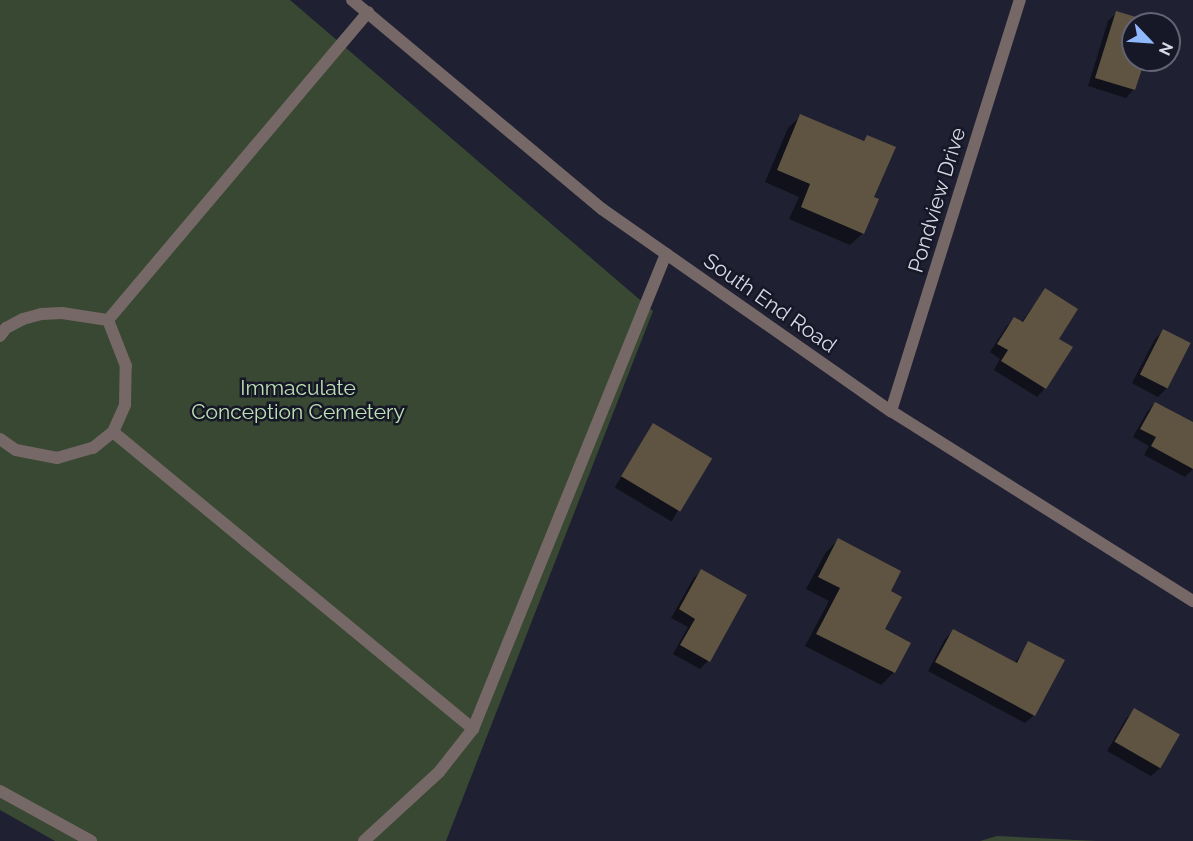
<!DOCTYPE html>
<style>
body{margin:0}
#map{position:relative;width:1193px;height:841px;overflow:hidden;background:#1f2031;font-family:Raleway,sans-serif}
div>[style]{position:absolute}
.green>*{inset:0;background:#384832}
.shadow>*{inset:0;background:#0007;transform-origin:0 0}
.building>*{inset:0;background:#5f5441;transform-origin:0 0}
.service>*{height:12px;margin:-6px;padding:0 6px;transform-origin:6px;border-radius:6px;background:#776868}
.minor>*{height:12px;margin:-6px;padding:0 6px;transform-origin:6px;border-radius:6px;background:#776868}
.tertiary>*{height:12px;margin:-6px;padding:0 6px;transform-origin:6px;border-radius:6px;background:#776868}
span{translate:-50% -50%;white-space:nowrap;text-align:center;line-height:1.15;-webkit-text-stroke:5px #161727;paint-order:stroke}
.street-label{font-size:21px;color:#d7d8e4}
.park-label{font-size:21px;color:#bee1b3}
.north{position:absolute;left:1121px;top:12px;width:60px;height:60px;box-sizing:border-box;background:#161727;border:2px solid #636473;border-radius:50%;rotate:115deg;font-size:16px;font-weight:700;line-height:24px;text-align:center;color:#d7d8e4}
.north::after{content:'';display:block;margin:auto;width:21px;height:27px;background:#90b8fd;clip-path:polygon(50% 0,100% 100%,50% 72%,0 100%)}
</style>
<div id="map">
<div class="green">
<div style="clip-path:polygon(0 0,290px 0,653px 311px,446px 841px,55px 841px,0 810px)"></div>
<div style="clip-path:polygon(997px 836px,1097px 841px,980px 841px)"></div>
</div>
<div class="shadow">
<div style="clip-path:polygon(1117px 12px,1154px 24px,1133px 24px,1133px 60px,1143px 60px,1134px 89px,1126px 98px,1088px 86px,1108px 21px)"></div>
<div style="clip-path:polygon(801px 116px,862px 142px,867px 137px,872px 198px,863px 233px,850px 245px,789px 219px,799px 197px,765px 182px,788px 128px)"></div>
<div style="clip-path:polygon(1045px 290px,1045px 388px,1037px 397px,994px 370px,1000px 359px,990px 352px,1006px 327px,1014px 319px,1021px 323px)"></div>
<div style="clip-path:polygon(1164px 330px,1189px 344px,1167px 388px,1158px 397px,1132px 383px,1155px 339px)"></div>
<div style="clip-path:polygon(1155px 403px,1193px 424px,1193px 469px,1185px 477px,1144px 455px,1149px 446px,1133px 437px,1147px 412px)"></div>
<div style="left:653px;top:424px;width:66px;height:74px;rotate:31deg"></div>
<div style="clip-path:polygon(838px 540px,889px 592px,883px 630px,894px 672px,881px 685px,805px 646px,829px 601px,806px 589px,826px 552px)"></div>
<div style="clip-path:polygon(701px 571px,708px 661px,700px 669px,673px 654px,688px 627px,671px 618px,693px 579px)"></div>
<div style="clip-path:polygon(953px 631px,1014px 664px,1029px 643px,1034px 715px,1025px 723px,928px 671px,945px 639px)"></div>
<div style="clip-path:polygon(1135px 710px,1160px 768px,1151px 776px,1107px 751px,1126px 719px)"></div>
</div>
<div class="building">
<div style="clip-path:polygon(1116px 11px,1156px 23px,1133px 24px,1133px 60px,1145px 60px,1135px 90px,1095px 78px)"></div>
<div style="clip-path:polygon(800px 114px,864px 141px,867px 135px,896px 147px,874px 197px,879px 199px,864px 234px,801px 207px,810px 184px,777px 170px)"></div>
<div style="clip-path:polygon(1045px 288px,1078px 309px,1059px 339px,1073px 347px,1046px 389px,1001px 361px,1008px 350px,997px 344px,1014px 317px,1023px 322px)"></div>
<div style="left:1163px;top:329px;width:31px;height:51px;rotate:27deg"></div>
<div style="clip-path:polygon(1155px 402px,1193px 422px,1193px 469px,1151px 446px,1156px 437px,1140px 429px)"></div>
<div style="left:653px;top:423px;width:69px;height:62px;rotate:31deg"></div>
<div style="clip-path:polygon(838px 538px,901px 571px,891px 591px,902px 597px,885px 629px,911px 643px,895px 673px,816px 634px,840px 588px,818px 577px)"></div>
<div style="clip-path:polygon(701px 569px,747px 595px,710px 662px,680px 645px,695px 619px,679px 609px)"></div>
<div style="clip-path:polygon(953px 629px,1017px 663px,1028px 641px,1065px 660px,1035px 716px,935px 662px)"></div>
<div style="left:1134px;top:708px;width:53px;height:39px;rotate:30deg"></div>
</div>
<div class="service">
<div style="left:108px;top:320px;width:403px;rotate:-49.8deg"></div>
<div style="left:0;top:336px;width:10px;rotate:-53deg"></div>
<div style="left:6px;top:328px;width:19px;rotate:-28deg"></div>
<div style="left:23px;top:319px;width:20px;rotate:-15deg"></div>
<div style="left:42px;top:314px;width:20px;rotate:-3deg"></div>
<div style="left:62px;top:313px;width:47px;rotate:8.7deg"></div>
<div style="left:113px;top:432px;width:467px;rotate:39.5deg"></div>
<div style="left:0;top:439px;width:19px;rotate:35deg"></div>
<div style="left:16px;top:450px;width:42px;rotate:11deg"></div>
<div style="left:57px;top:458px;width:37px;rotate:-16deg"></div>
<div style="left:93px;top:448px;width:26px;rotate:-39deg"></div>
<div style="left:113px;top:432px;width:30px;rotate:-66deg"></div>
<div style="left:125px;top:405px;width:39px;rotate:-89deg"></div>
<div style="left:126px;top:366px;width:49px;rotate:-111.4deg"></div>
<div style="left:0;top:791px;width:104px;rotate:28.8deg"></div>
<div style="left:364px;top:841px;width:102px;rotate:-42.6deg"></div>
<div style="left:439px;top:772px;width:55px;rotate:-51.7deg"></div>
<div style="left:473px;top:729px;width:513px;rotate:-67.89deg"></div>
</div>
<div class="minor">
<div style="left:891px;top:411px;width:431px;rotate:-72.6deg"></div>
</div>
<div class="tertiary">
<div style="left:352px;top:0;width:326px;rotate:39.9deg"></div>
<div style="left:602px;top:209px;width:353px;rotate:35deg"></div>
<div style="left:891px;top:411px;width:357px;rotate:32.2deg"></div>
</div>
<div class="street-label">
<span style="left:937px;top:200px;rotate:-73deg">Pondview Drive</span>
<span style="left:770px;top:303px;rotate:35deg">South End Road</span>
</div>
<div class="park-label">
<span style="left:298px;top:400px">Immaculate<br>Conception Cemetery</span>
</div>
<div class="north">N</div>
</div>
